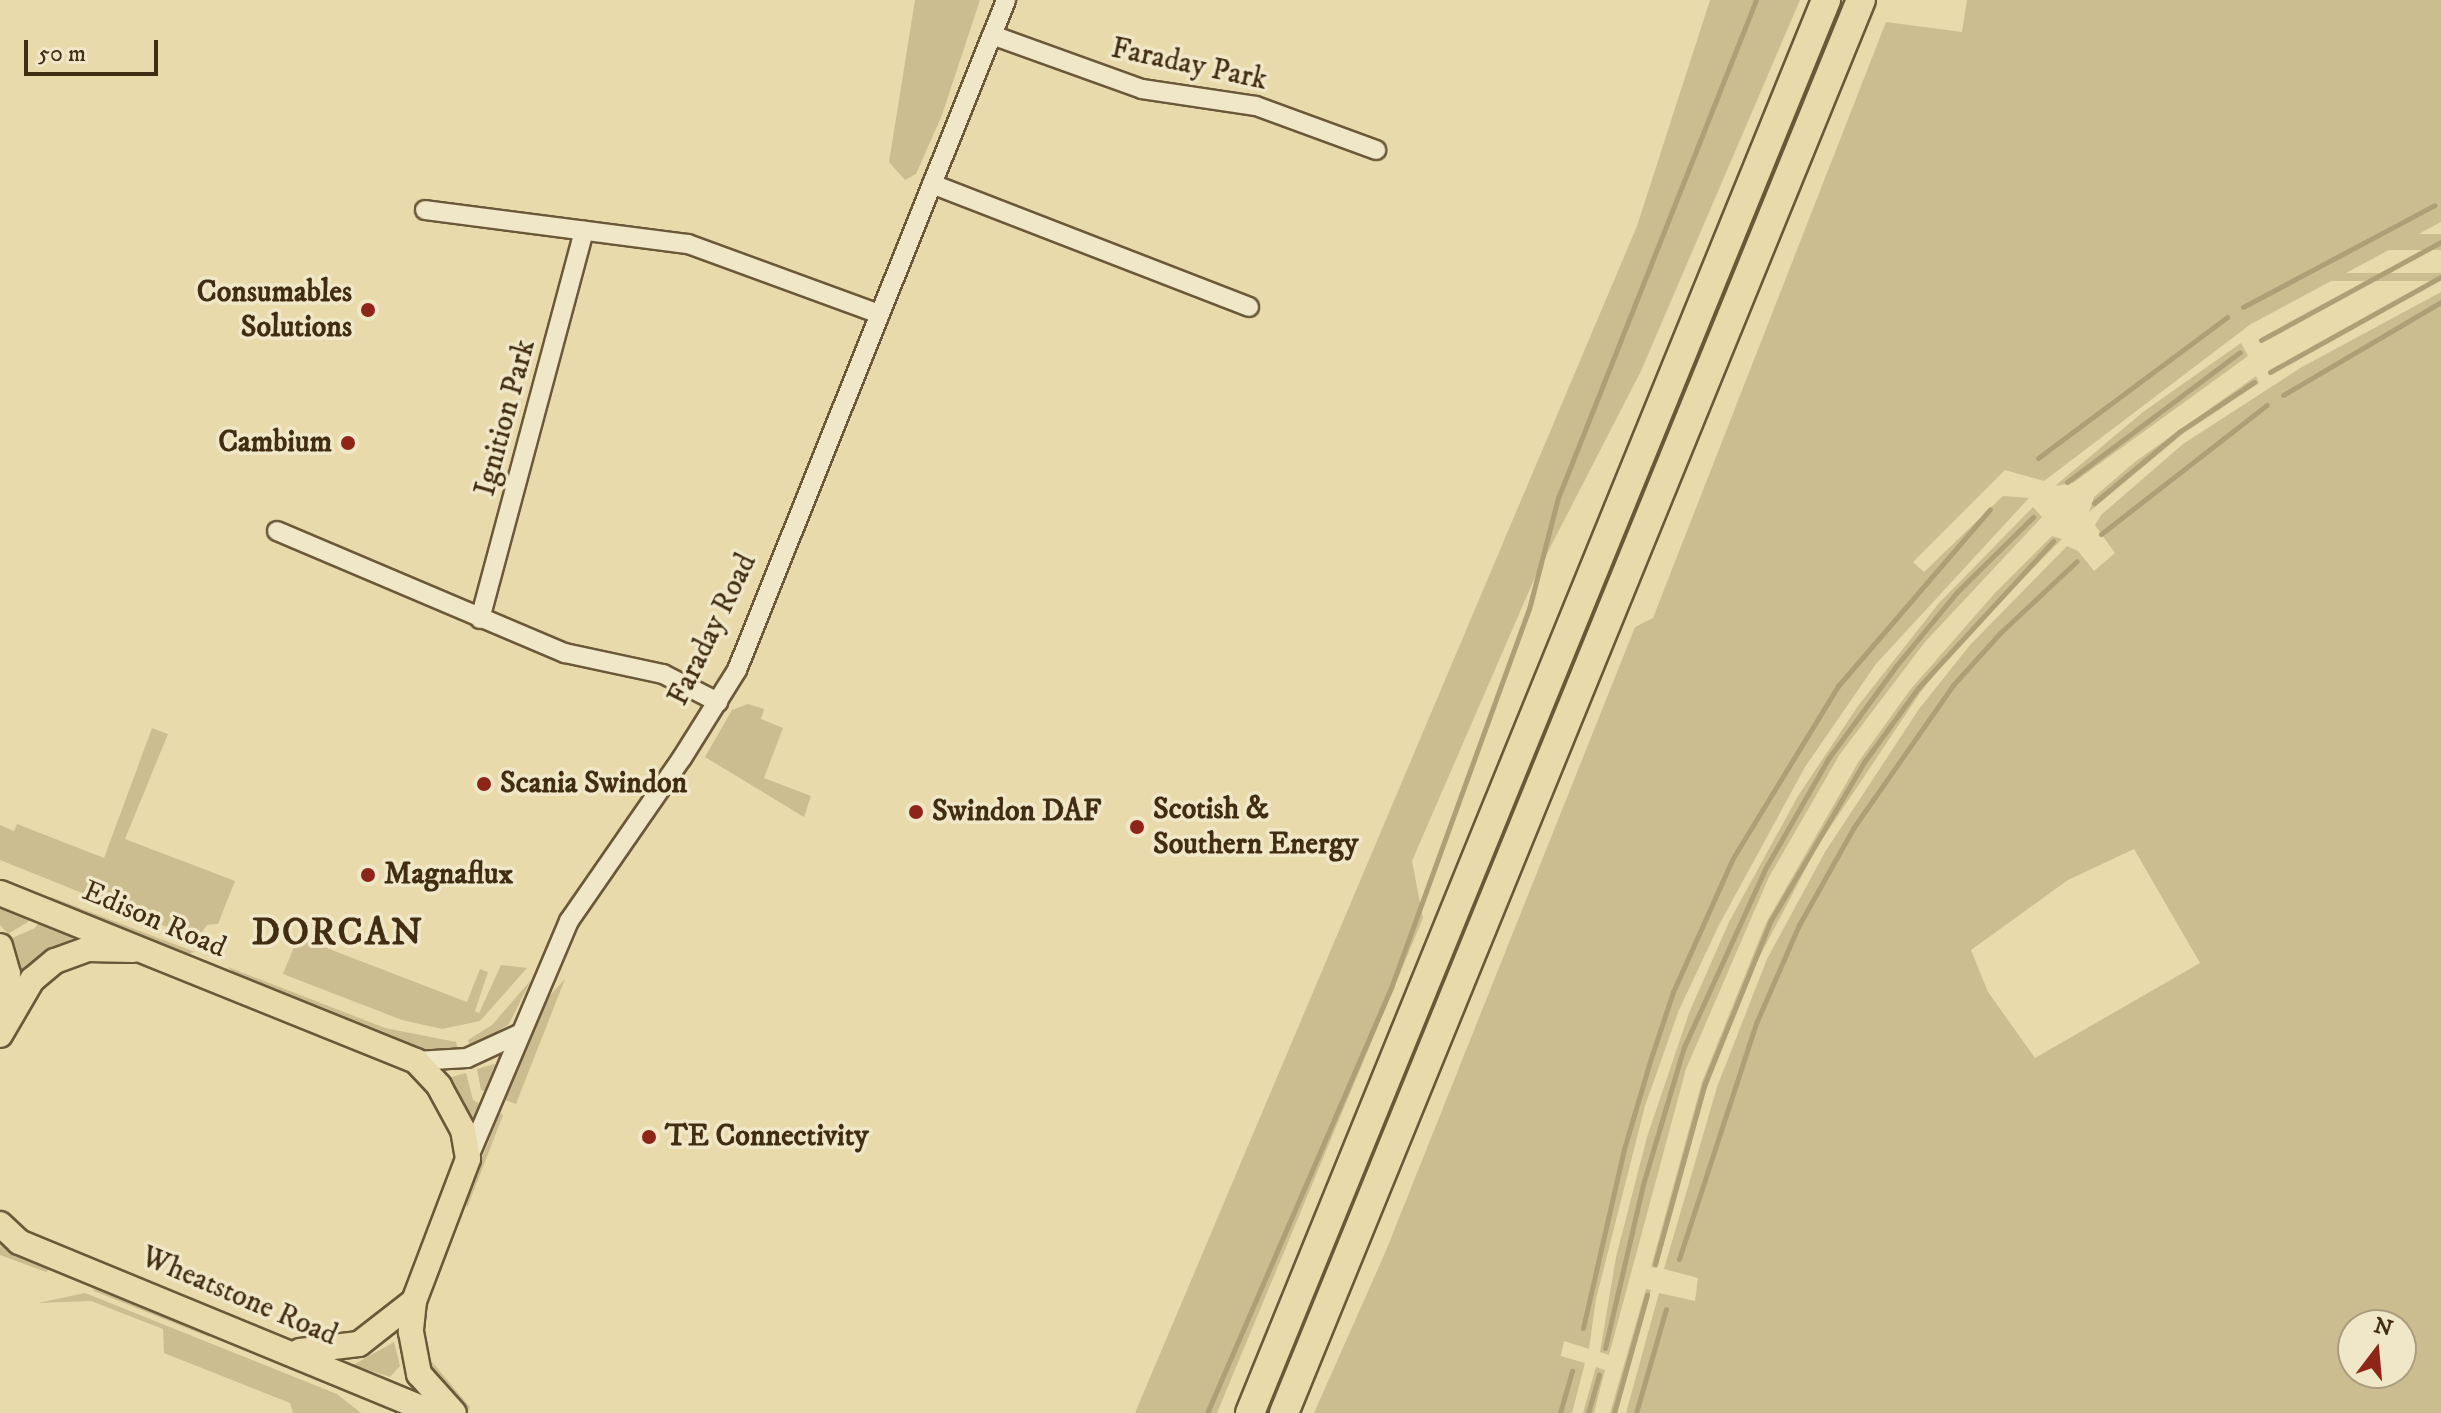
<!DOCTYPE html>
<style>
body{margin:0}
#map{position:relative;width:2441px;height:1413px;overflow:hidden;background:#e8daab;font-family:"IM FELL DW Pica",serif}
div>[style]{position:absolute}
.green>*{inset:0;background:#ccbd91;transform-origin:0 0}
.stream>*{height:5px;margin:-2.5px;padding:0 2.5px;transform-origin:2.5px;border-radius:2.5px;background:#af9f77}
.roads{filter:drop-shadow(2px 0 #6b5838) drop-shadow(-2px 0 #6b5838) drop-shadow(0 2px #6b5838) drop-shadow(0 -2px #6b5838)}
.minor>*{height:18px;margin:-9px;padding:0 9px;transform-origin:9px;border-radius:9px;background:#f0e7c8}
.major>*{height:24px;margin:-12px;padding:0 12px;transform-origin:12px;border-radius:12px;background:#e8daab}
.highway>*{height:28px;margin:-14px;padding:0 14px;transform-origin:14px;border-radius:14px;background:#e8daab}
.dots>*{width:22px;height:22px;translate:-50% -50%;box-sizing:border-box;border:4px solid #f0e7c8;border-radius:50%}
span{translate:-50% -50%;white-space:nowrap;text-align:center;line-height:1.15;-webkit-text-stroke:7px #f0e7c8;paint-order:stroke}
.street-label{font-size:30px;color:#412d11}
.poi-label{font-size:30px;color:#412d11;font-weight:700}
.right{translate:-100% -50%;text-align:right}
.left{translate:0 -50%;text-align:left}
.district-label{font-size:38px;color:#412d11;font-weight:700;letter-spacing:2px}
.north{position:absolute;left:2337px;top:1309px;width:80px;height:80px;box-sizing:border-box;background:#f0e7c8;border:2px solid #aa9d7f;border-radius:50%;rotate:16deg;font-size:22px;font-weight:700;line-height:32px;text-align:center;color:#412d11}
.north::after{content:'';display:block;margin:auto;width:28px;height:36px;background:#8f2418;clip-path:polygon(50% 0,100% 100%,50% 72%,0 100%)}
.scale{position:absolute;left:24px;top:40px;width:134px;height:36px;box-sizing:border-box;border:4px solid #412d11;border-top:0;padding-left:10px;font-size:24px;line-height:28px;white-space:nowrap;color:#412d11;-webkit-text-stroke:6px #f0e7c8;paint-order:stroke}
</style>
<div id="map">
<div class="green">
<div style="clip-path:polygon(915px 0,980px 0,942px 115px,916px 174px,905px 180px,889px 162px)"></div>
<div style="clip-path:polygon(1710px 0,1800px 0,1641px 371px,1536px 575px,1412px 861px,1423px 918px,1217px 1413px,1135px 1413px,1637px 226px)"></div>
<div style="clip-path:polygon(1967px 0,2441px 0,2441px 222px,2251px 324px,2044px 481px,2005px 470px,1913px 562px,1924px 572px,2003px 496px,2029px 498px,1876px 664px,1805px 767px,1719px 925px,1679px 1010px,1645px 1106px,1596px 1299px,1589px 1349px,1564px 1341px,1561px 1356px,1585px 1363px,1572px 1413px,1314px 1413px,1385px 1253px,1635px 627px,1653px 618px,1886px 22px,1962px 32px)"></div>
<div style="left:2441px;top:234px;width:16px;height:216px;rotate:90deg"></div>
<div style="left:2441px;top:273px;width:8px;height:199px;rotate:90deg"></div>
<div style="clip-path:polygon(evenodd,2441px 292px,2441px 1413px,1626px 1413px,1659px 1293px,1695px 1301px,1698px 1278px,1664px 1269px,1717px 1087px,1767px 959px,1825px 852px,1919px 709px,1970px 645px,2067px 546px,2078px 551px,2094px 571px,2115px 553px,2095px 525px,2101px 515px,2183px 444px,2302px 367px,2441px 292px,2134px 849px,2200px 963px,2035px 1058px,1988px 992px,1971px 950px,2068px 880px,2134px 849px,2441px 292px,2353px 1325px,2401px 1325px,2401px 1373px,2353px 1373px,2353px 1325px)"></div>
<div style="clip-path:polygon(2241px 343px,2248px 356px,2073px 483px,2055px 486px,2143px 412px)"></div>
<div style="clip-path:polygon(2256px 376px,2259px 383px,2184px 433px,2089px 512px,2094px 497px,2136px 461px)"></div>
<div style="clip-path:polygon(2033px 507px,2042px 517px,1925px 642px,1840px 754px,1769px 877px,1686px 1069px,1609px 1355px,1600px 1352px,1616px 1257px,1647px 1137px,1689px 1013px,1729px 922px,1798px 796px,1858px 706px,1939px 603px)"></div>
<div style="clip-path:polygon(2052px 536px,2062px 539px,1960px 643px,1920px 693px,1817px 847px,1752px 971px,1705px 1093px,1657px 1268px,1651px 1267px,1702px 1082px,1766px 923px,1859px 761px,1910px 690px,1994px 594px)"></div>
<div style="clip-path:polygon(748px 704px,764px 709px,761px 719px,783px 728px,764px 778px,811px 796px,804px 817px,705px 757px,732px 710px)"></div>
<div style="left:1548px;top:715px;width:9px;height:755px;rotate:21deg"></div>
<div style="clip-path:polygon(152px 728px,168px 734px,125px 839px,235px 881px,218px 924px,207px 925px,197px 939px,0 860px,0 825px,14px 831px,17px 824px,104px 858px)"></div>
<div style="clip-path:polygon(51px 897px,195px 952px,184px 955px,49px 901px)"></div>
<div style="clip-path:polygon(0 904px,36px 917px,8px 934px,0 925px)"></div>
<div style="clip-path:polygon(41px 919px,73px 938px,21px 970px,10px 939px,35px 928px)"></div>
<div style="clip-path:polygon(298px 937px,467px 1002px,480px 969px,488px 972px,475px 1011px,479px 1013px,501px 965px,527px 968px,480px 1021px,442px 1029px,402px 1020px,283px 974px)"></div>
<div style="clip-path:polygon(228px 967px,385px 1028px,456px 1042px,458px 1050px,426px 1050px,238px 976px)"></div>
<div style="clip-path:polygon(565px 979px,516px 1104px,505px 1100px,544px 1002px)"></div>
<div style="clip-path:polygon(531px 980px,509px 1024px,471px 1049px,468px 1040px,492px 1025px)"></div>
<div style="clip-path:polygon(495px 1064px,485px 1091px,481px 1090px,477px 1069px)"></div>
<div style="clip-path:polygon(466px 1073px,473px 1100px,480px 1104px,473px 1117px,448px 1078px)"></div>
<div style="clip-path:polygon(500px 1113px,503px 1115px,467px 1208px,466px 1198px)"></div>
<div style="clip-path:polygon(0 1246px,16px 1251px,51px 1268px,46px 1272px,0 1255px)"></div>
<div style="clip-path:polygon(93px 1289px,211px 1330px,209px 1337px,94px 1291px)"></div>
<div style="clip-path:polygon(1646px 1289px,1651px 1290px,1617px 1413px,1610px 1413px)"></div>
<div style="clip-path:polygon(85px 1293px,337px 1394px,361px 1413px,293px 1413px,290px 1403px,164px 1353px,163px 1329px,91px 1301px,38px 1303px)"></div>
<div style="clip-path:polygon(394px 1342px,400px 1366px,390px 1377px,353px 1365px)"></div>
<div style="clip-path:polygon(432px 1362px,470px 1407px,469px 1410px,424px 1368px)"></div>
<div style="clip-path:polygon(1596px 1367px,1605px 1370px,1594px 1413px,1583px 1413px)"></div>
</div>
<div class="stream">
<div style="left:2243px;top:307px;width:217px;rotate:-28deg"></div>
<div style="left:2261px;top:340px;width:205px;rotate:-28.6deg"></div>
<div style="left:2270px;top:372px;width:196px;rotate:-29.1deg"></div>
<div style="left:2283px;top:395px;width:183px;rotate:-30.5deg"></div>
<div style="left:2038px;top:458px;width:236px;rotate:-36.7deg"></div>
<div style="left:2067px;top:482px;width:216px;rotate:-36.9deg"></div>
<div style="left:2094px;top:503px;width:111px;rotate:-39.9deg"></div>
<div style="left:2179px;top:432px;width:90px;rotate:-33.7deg"></div>
<div style="left:2101px;top:534px;width:210px;rotate:-37.9deg"></div>
<div style="left:1679px;top:1259px;width:250px;rotate:-71.9deg"></div>
<div style="left:1757px;top:1021px;width:105px;rotate:-66.4deg"></div>
<div style="left:1799px;top:925px;width:112px;rotate:-60.7deg"></div>
<div style="left:1854px;top:827px;width:173px;rotate:-55.1deg"></div>
<div style="left:1953px;top:685px;width:70px;rotate:-47.9deg"></div>
<div style="left:2000px;top:633px;width:105px;rotate:-43.1deg"></div>
<div style="left:1655px;top:1264px;width:188px;rotate:-74.6deg"></div>
<div style="left:1705px;top:1083px;width:176px;rotate:-68deg"></div>
<div style="left:1771px;top:920px;width:183px;rotate:-59.5deg"></div>
<div style="left:1864px;top:762px;width:92px;rotate:-53.9deg"></div>
<div style="left:1918px;top:688px;width:200px;rotate:-47.4deg"></div>
<div style="left:1583px;top:1328px;width:184px;rotate:-77.1deg"></div>
<div style="left:1624px;top:1149px;width:92px;rotate:-73.5deg"></div>
<div style="left:1650px;top:1061px;width:73px;rotate:-71.6deg"></div>
<div style="left:1673px;top:992px;width:147px;rotate:-65.9deg"></div>
<div style="left:1733px;top:858px;width:202px;rotate:-58.6deg"></div>
<div style="left:1838px;top:686px;width:233px;rotate:-49.3deg"></div>
<div style="left:1605px;top:1348px;width:171px;rotate:-76.9deg"></div>
<div style="left:1644px;top:1181px;width:140px;rotate:-73.4deg"></div>
<div style="left:1684px;top:1047px;width:196px;rotate:-65.5deg"></div>
<div style="left:1765px;top:869px;width:127px;rotate:-60.2deg"></div>
<div style="left:1828px;top:759px;width:115px;rotate:-53.8deg"></div>
<div style="left:1896px;top:666px;width:96px;rotate:-50.5deg"></div>
<div style="left:1957px;top:592px;width:107px;rotate:-44.6deg"></div>
<div style="left:1207px;top:1413px;width:466px;rotate:-66.6deg"></div>
<div style="left:1392px;top:985px;width:400px;rotate:-70deg"></div>
<div style="left:1529px;top:609px;width:115px;rotate:-75.4deg"></div>
<div style="left:1558px;top:498px;width:536px;rotate:-68.32deg"></div>
<div style="left:1560px;top:1413px;width:44px;rotate:-74.1deg"></div>
<div style="left:1588px;top:1413px;width:40px;rotate:-74deg"></div>
<div style="left:1614px;top:1413px;width:123px;rotate:-74.4deg"></div>
<div style="left:1636px;top:1413px;width:108px;rotate:-73.9deg"></div>
</div>
<div class="roads">
<div class="minor">
<div style="left:992px;top:35px;width:159px;rotate:19.8deg"></div>
<div style="left:1142px;top:89px;width:115px;rotate:8.5deg"></div>
<div style="left:1256px;top:106px;width:128px;rotate:20.1deg"></div>
<div style="left:932px;top:184px;width:340px;rotate:21.2deg"></div>
<div style="left:425px;top:210px;width:265px;rotate:7.4deg"></div>
<div style="left:688px;top:244px;width:203px;rotate:20.1deg"></div>
<div style="left:277px;top:531px;width:313px;rotate:23deg"></div>
<div style="left:565px;top:653px;width:100px;rotate:12.1deg"></div>
<div style="left:663px;top:674px;width:62px;rotate:27deg"></div>
<div style="left:480px;top:619px;width:402px;rotate:-75deg"></div>
<div style="left:416px;top:1061px;width:51px;rotate:-3.4deg"></div>
<div style="left:467px;top:1058px;width:57px;rotate:-24.8deg"></div>
<div style="left:468px;top:1159px;width:259px;rotate:-67deg"></div>
<div style="left:569px;top:921px;width:198px;rotate:-55.3deg"></div>
<div style="left:682px;top:758px;width:104px;rotate:-58deg"></div>
<div style="left:737px;top:670px;width:722px;rotate:-68.12deg"></div>
</div>
<div class="major">
<div style="left:0;top:893px;width:449px;rotate:22deg"></div>
<div style="left:416px;top:1061px;width:34px;rotate:47deg"></div>
<div style="left:439px;top:1086px;width:50px;rotate:61.4deg"></div>
<div style="left:463px;top:1130px;width:29px;rotate:80deg"></div>
<div style="left:468px;top:1159px;width:152px;rotate:110.8deg"></div>
<div style="left:414px;top:1301px;width:31px;rotate:96deg"></div>
<div style="left:411px;top:1332px;width:43px;rotate:79.2deg"></div>
<div style="left:419px;top:1374px;width:52px;rotate:48.1deg"></div>
<div style="left:0;top:946px;width:29px;rotate:74deg"></div>
<div style="left:8px;top:974px;width:43px;rotate:91.3deg"></div>
<div style="left:0;top:1035px;width:64px;rotate:-59.8deg"></div>
<div style="left:32px;top:980px;width:30px;rotate:-40deg"></div>
<div style="left:55px;top:961px;width:35px;rotate:-20deg"></div>
<div style="left:88px;top:949px;width:45px;rotate:1.3deg"></div>
<div style="left:0;top:1224px;width:26px;rotate:43deg"></div>
<div style="left:19px;top:1242px;width:448px;rotate:22.4deg"></div>
<div style="left:300px;top:1351px;width:59px;rotate:-6.8deg"></div>
<div style="left:359px;top:1344px;width:70px;rotate:-38deg"></div>
</div>
<div class="highway">
<div style="left:1250px;top:1413px;width:1526px;rotate:-67.82deg"></div>
<div style="left:1284px;top:1413px;width:1526px;rotate:-67.79deg"></div>
</div>
</div>
<div class="dots">
<div style="left:368px;top:310px;background:#8f2418"></div>
<div style="left:348px;top:443px;background:#8f2418"></div>
<div style="left:484px;top:784px;background:#8f2418"></div>
<div style="left:916px;top:812px;background:#8f2418"></div>
<div style="left:1137px;top:827px;background:#8f2418"></div>
<div style="left:368px;top:875px;background:#8f2418"></div>
<div style="left:649px;top:1137px;background:#8f2418"></div>
</div>
<div class="street-label">
<span style="left:1189px;top:65px;rotate:12deg">Faraday Park</span>
<span style="left:506px;top:418px;rotate:-75deg">Ignition Park</span>
<span style="left:713px;top:630px;rotate:-64deg">Faraday Road</span>
<span style="left:154px;top:920px;rotate:23deg">Edison Road</span>
<span style="left:239px;top:1297px;rotate:23deg">Wheatstone Road</span>
</div>
<div class="poi-label">
<span class="right" style="left:352px;top:310px">Consumables<br>Solutions</span>
<span class="right" style="left:332px;top:443px">Cambium</span>
<span class="left" style="left:500px;top:784px">Scania Swindon</span>
<span class="left" style="left:1153px;top:827px">Scotish &amp;<br>Southern Energy</span>
<span class="left" style="left:932px;top:812px">Swindon DAF</span>
<span class="left" style="left:384px;top:875px">Magnaflux</span>
<span class="left" style="left:665px;top:1137px">TE Connectivity</span>
</div>
<div class="district-label">
<span style="left:338px;top:934px">DORCAN</span>
</div>
<div class="north">N</div>
<div class="scale">50 m</div>
</div>
